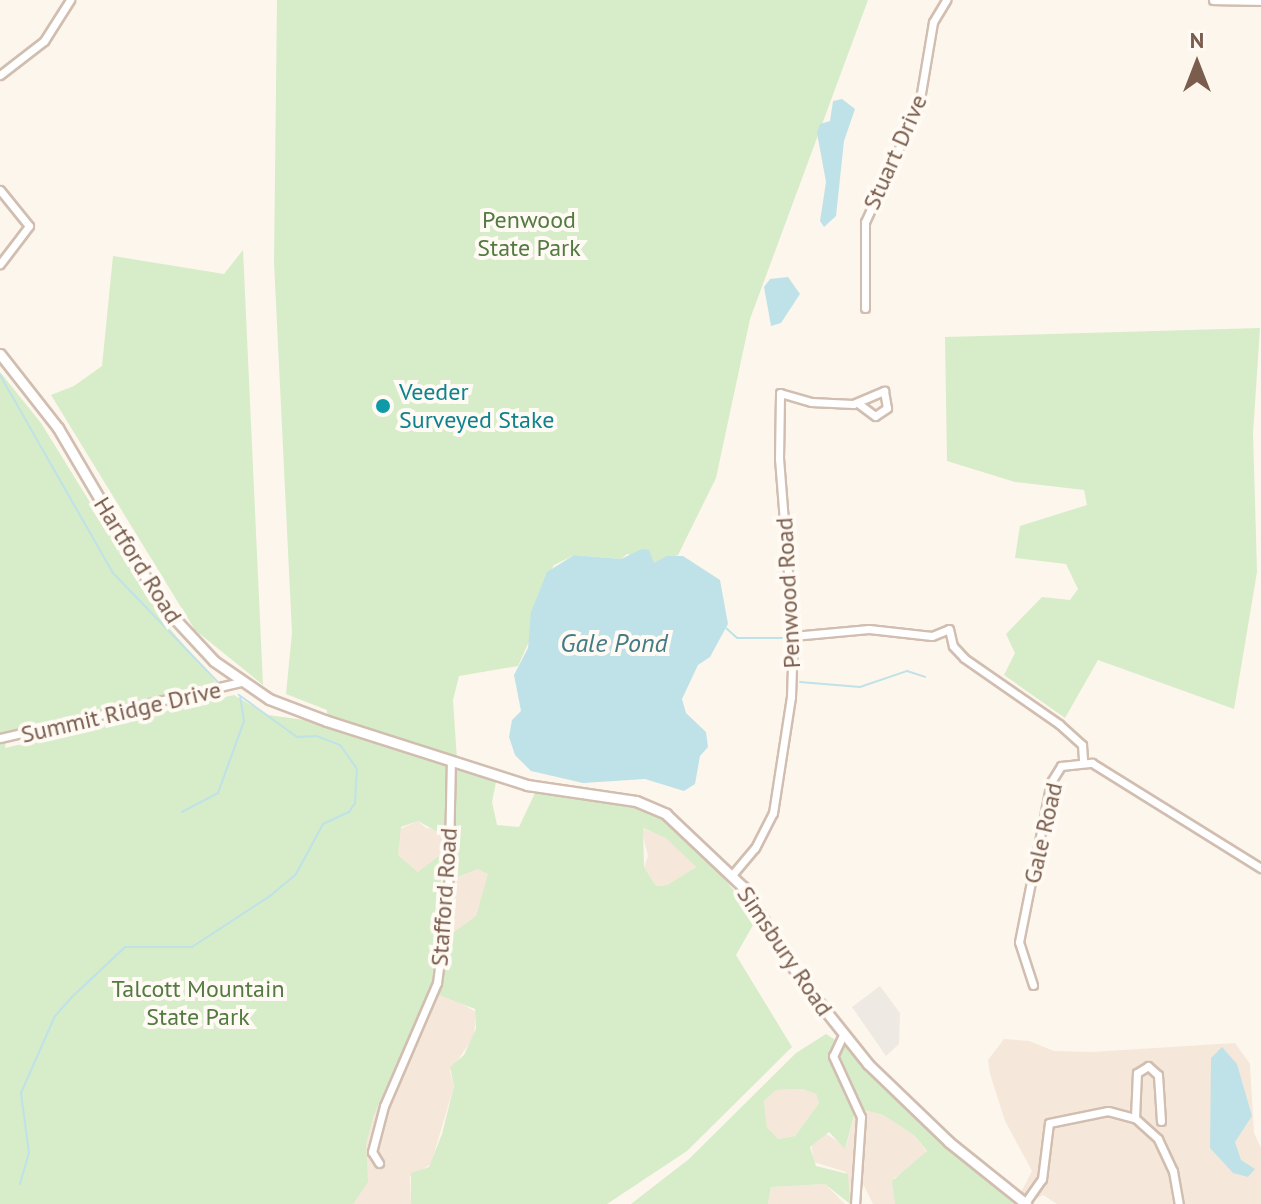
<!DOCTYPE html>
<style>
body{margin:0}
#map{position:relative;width:1261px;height:1204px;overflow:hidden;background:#fdf6ec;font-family:"PT Sans",sans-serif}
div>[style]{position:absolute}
.residential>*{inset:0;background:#f5e8da}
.industrial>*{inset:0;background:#efe9e4}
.green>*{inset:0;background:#d7ecc9}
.water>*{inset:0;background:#bfe2e8}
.stream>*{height:2px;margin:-1px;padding:0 1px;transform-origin:1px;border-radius:1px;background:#bfe2e8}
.roads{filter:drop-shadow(2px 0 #d1beb0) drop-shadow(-2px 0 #d1beb0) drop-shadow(0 2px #d1beb0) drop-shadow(0 -2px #d1beb0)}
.street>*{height:7px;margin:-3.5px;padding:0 3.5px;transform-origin:3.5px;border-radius:3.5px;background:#fff}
.secondary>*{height:9px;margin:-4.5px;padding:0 4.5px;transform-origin:4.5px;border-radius:4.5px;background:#fff}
.dots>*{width:22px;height:22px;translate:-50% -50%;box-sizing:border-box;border:4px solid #fffaf3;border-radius:50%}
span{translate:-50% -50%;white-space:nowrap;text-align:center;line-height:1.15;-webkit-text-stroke:8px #fffaf3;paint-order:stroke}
.street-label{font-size:24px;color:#7a5d4d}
.park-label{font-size:24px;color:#527a41}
.culture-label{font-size:24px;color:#0d838f}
.left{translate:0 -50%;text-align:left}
.water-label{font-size:26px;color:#437b86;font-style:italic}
.north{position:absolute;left:1157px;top:24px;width:80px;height:80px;-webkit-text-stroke:6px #fffaf3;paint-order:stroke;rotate:0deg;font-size:22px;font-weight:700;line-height:32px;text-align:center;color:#7a5d4d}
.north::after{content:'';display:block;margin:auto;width:28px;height:36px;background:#7a5d4d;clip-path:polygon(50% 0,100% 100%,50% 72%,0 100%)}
</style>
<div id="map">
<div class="residential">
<div style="clip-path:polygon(418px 821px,426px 828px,450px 830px,454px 879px,478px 869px,489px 874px,476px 916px,444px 940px,437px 937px,444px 857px,418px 872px,398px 855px,400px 829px)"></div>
<div style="clip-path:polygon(641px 828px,666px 837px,696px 867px,667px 885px,656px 886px,644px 867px,648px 856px)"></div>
<div style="clip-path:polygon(428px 992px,449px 996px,476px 1012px,474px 1037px,450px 1071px,454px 1086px,431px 1164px,410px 1177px,411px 1204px,346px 1204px,374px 1115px)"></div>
<div style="clip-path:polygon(1004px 1039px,1029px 1041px,1054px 1051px,1091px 1052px,1235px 1043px,1250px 1064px,1254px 1133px,1261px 1148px,1261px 1204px,1057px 1204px,1043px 1195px,1026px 1204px,1018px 1198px,1032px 1171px,1005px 1121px,990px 1074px,988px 1060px)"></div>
<div style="clip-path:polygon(802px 1089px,816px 1094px,819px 1103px,795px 1136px,778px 1139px,767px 1127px,764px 1101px,776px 1090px)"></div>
<div style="clip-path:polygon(856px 1108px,883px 1115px,914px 1135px,927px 1152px,921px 1162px,894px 1178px,895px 1204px,873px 1204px,861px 1180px,861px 1204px,850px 1204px,846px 1172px,814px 1162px,811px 1143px,825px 1133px,846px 1147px)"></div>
<div style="clip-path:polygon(825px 1184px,845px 1204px,768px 1204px,771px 1187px)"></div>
</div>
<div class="industrial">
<div style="clip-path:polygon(880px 986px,900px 1013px,899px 1044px,886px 1056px,852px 1007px)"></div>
</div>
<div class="green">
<div style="clip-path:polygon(277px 0,868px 0,750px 319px,716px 478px,678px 555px,654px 563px,627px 554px,621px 559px,574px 555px,554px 565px,537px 597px,532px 635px,518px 666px,459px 676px,453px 700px,457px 760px,328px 722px,327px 710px,286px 694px,292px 633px,274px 262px)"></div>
<div style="clip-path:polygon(243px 250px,263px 685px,195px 630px,51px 395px,74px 386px,102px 366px,113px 256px,224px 274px)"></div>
<div style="clip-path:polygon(1260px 328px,1253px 433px,1257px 572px,1234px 709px,1098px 660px,1065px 718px,1004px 675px,1015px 653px,1006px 634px,1042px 597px,1070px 600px,1078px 589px,1066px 564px,1015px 558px,1020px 526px,1087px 505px,1084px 490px,1015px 482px,947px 461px,945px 337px)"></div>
<div style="clip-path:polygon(evenodd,0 372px,41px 423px,164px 622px,216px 682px,7px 733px,5px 748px,234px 695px,268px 715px,305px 720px,496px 782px,492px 802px,497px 825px,519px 827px,535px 793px,637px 805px,652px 811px,699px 849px,757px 918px,736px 955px,792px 1047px,687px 1151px,607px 1204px,411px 1204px,411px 1173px,429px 1167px,442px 1134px,454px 1086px,450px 1067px,464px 1055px,476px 1029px,475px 1009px,429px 991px,374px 1115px,366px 1144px,368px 1182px,353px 1204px,0 1204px,0 372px,418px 821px,436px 831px,450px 830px,453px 879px,478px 869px,488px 874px,476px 916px,443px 940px,437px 937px,443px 853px,418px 872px,398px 855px,401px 827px,418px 821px,0 372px,643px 828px,666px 838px,696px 867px,667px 885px,656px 886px,644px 867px,643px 828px)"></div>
<div style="clip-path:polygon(evenodd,826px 1034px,849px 1049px,908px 1112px,1014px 1204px,895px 1204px,892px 1181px,927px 1151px,914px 1135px,883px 1115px,856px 1108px,845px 1149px,829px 1132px,810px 1147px,816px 1166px,848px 1174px,850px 1204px,825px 1184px,771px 1187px,768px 1204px,631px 1204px,689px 1159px,796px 1053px,826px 1034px,802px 1089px,816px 1094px,819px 1103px,795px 1136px,778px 1139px,767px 1127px,764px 1101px,776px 1090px,802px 1089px)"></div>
</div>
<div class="water">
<div style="clip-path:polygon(842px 99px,855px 109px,844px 141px,836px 216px,824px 227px,820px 221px,826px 182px,817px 133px,820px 124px,830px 121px,833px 101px)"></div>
<div style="clip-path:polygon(788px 277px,800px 294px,781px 323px,771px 326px,764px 287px,770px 279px)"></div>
<div style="clip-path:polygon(642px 549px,649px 550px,654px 563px,667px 556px,683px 556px,720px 580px,728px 624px,710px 657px,698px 665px,682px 699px,686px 713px,706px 732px,708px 747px,700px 756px,695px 784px,684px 791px,645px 779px,583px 783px,531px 771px,515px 755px,509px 737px,512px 720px,521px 711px,514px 675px,528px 648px,531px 612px,547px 572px,574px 555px,621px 559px)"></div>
<div style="clip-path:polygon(1222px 1047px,1237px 1064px,1252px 1116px,1235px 1142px,1241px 1160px,1255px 1169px,1248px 1177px,1233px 1173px,1210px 1148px,1211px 1058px)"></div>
</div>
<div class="stream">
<div style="left:0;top:375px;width:228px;rotate:60.3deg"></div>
<div style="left:113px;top:573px;width:150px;rotate:46.1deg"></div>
<div style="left:726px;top:628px;width:15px;rotate:42deg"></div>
<div style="left:737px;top:638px;width:48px"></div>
<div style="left:800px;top:682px;width:60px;rotate:4.8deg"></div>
<div style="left:860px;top:687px;width:50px;rotate:-18.8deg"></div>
<div style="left:907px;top:671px;width:19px;rotate:18deg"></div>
<div style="left:182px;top:812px;width:41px;rotate:-27.8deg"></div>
<div style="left:218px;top:793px;width:77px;rotate:-70.1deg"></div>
<div style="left:244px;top:721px;width:24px;rotate:-99deg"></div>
<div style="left:20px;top:1184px;width:32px;rotate:-74deg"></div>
<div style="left:29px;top:1153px;width:61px;rotate:-97.6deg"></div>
<div style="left:21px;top:1093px;width:84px;rotate:-66.2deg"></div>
<div style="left:55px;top:1016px;width:24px;rotate:-48deg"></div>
<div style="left:71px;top:998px;width:74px;rotate:-43.4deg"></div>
<div style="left:125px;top:947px;width:67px"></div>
<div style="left:192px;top:947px;width:93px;rotate:-33.2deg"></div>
<div style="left:270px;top:896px;width:34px;rotate:-40deg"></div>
<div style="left:296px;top:874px;width:57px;rotate:-61.6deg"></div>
<div style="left:323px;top:824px;width:29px;rotate:-25deg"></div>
<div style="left:349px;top:812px;width:11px;rotate:-56deg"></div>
<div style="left:355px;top:803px;width:34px;rotate:-87deg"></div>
<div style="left:357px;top:769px;width:29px;rotate:-125deg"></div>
<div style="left:340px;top:745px;width:26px;rotate:-159deg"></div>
<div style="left:316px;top:736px;width:19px;rotate:177deg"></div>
<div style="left:297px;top:737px;width:72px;rotate:-144.1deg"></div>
</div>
<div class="roads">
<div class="street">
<div style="left:1213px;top:0;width:48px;rotate:1.2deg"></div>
<div style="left:0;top:75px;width:56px;rotate:-37.7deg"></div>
<div style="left:44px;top:41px;width:49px;rotate:-57.6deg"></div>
<div style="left:0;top:190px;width:46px;rotate:51.1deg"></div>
<div style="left:29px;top:226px;width:48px;rotate:127.3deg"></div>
<div style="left:865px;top:308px;width:86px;rotate:-90deg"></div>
<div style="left:865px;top:222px;width:129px;rotate:-65.2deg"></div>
<div style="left:919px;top:105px;width:84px;rotate:-80.4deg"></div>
<div style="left:933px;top:22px;width:26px;rotate:-59deg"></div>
<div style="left:793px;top:636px;width:76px;rotate:-5.3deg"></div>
<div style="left:869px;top:629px;width:63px;rotate:6.3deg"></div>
<div style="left:932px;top:636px;width:18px;rotate:-22deg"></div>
<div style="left:949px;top:629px;width:17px;rotate:77deg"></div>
<div style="left:953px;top:646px;width:16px;rotate:47deg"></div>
<div style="left:964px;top:658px;width:116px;rotate:34.8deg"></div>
<div style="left:1059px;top:724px;width:31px;rotate:42deg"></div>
<div style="left:1082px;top:745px;width:15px;rotate:86deg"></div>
<div style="left:0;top:738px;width:247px;rotate:-13.1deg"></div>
<div style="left:732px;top:875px;width:35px;rotate:-50deg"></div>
<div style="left:755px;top:848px;width:39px;rotate:-63deg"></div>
<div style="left:773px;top:813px;width:117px;rotate:-81.2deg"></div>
<div style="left:791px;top:697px;width:61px;rotate:-88.1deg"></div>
<div style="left:793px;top:636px;width:178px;rotate:-94.5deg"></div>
<div style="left:779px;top:459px;width:66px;rotate:-89.1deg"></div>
<div style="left:780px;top:393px;width:32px;rotate:16deg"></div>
<div style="left:811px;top:402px;width:42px;rotate:2.7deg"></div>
<div style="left:853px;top:404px;width:34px;rotate:-23deg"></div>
<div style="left:884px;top:391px;width:17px;rotate:80deg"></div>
<div style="left:887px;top:408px;width:14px;rotate:146deg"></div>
<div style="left:875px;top:416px;width:21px;rotate:-143deg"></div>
<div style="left:1033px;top:985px;width:45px;rotate:-108deg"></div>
<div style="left:1019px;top:942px;width:163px;rotate:-78.7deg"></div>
<div style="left:1051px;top:782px;width:19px;rotate:-58deg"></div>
<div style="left:1061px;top:766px;width:31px;rotate:-6deg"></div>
<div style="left:1092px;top:763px;width:199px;rotate:31.9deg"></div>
<div style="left:843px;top:1035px;width:23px;rotate:115deg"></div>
<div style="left:833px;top:1056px;width:67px;rotate:65.3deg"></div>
<div style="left:861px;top:1117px;width:87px;rotate:93.9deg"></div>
<div style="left:1135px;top:1118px;width:45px;rotate:-87.5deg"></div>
<div style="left:1137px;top:1073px;width:13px;rotate:-32deg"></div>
<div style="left:1148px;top:1066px;width:13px;rotate:42deg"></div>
<div style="left:1158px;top:1075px;width:46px;rotate:86.3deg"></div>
<div style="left:379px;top:1163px;width:13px;rotate:-122deg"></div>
<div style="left:372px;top:1152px;width:48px;rotate:-75.4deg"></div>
<div style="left:384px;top:1106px;width:134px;rotate:-66.7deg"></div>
<div style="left:437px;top:983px;width:83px;rotate:-82.4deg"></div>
<div style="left:448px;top:901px;width:141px;rotate:-88.8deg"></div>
<div style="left:1025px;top:1203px;width:29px;rotate:-55deg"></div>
<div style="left:1042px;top:1179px;width:56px;rotate:-82.9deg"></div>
<div style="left:1049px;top:1123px;width:60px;rotate:-11.5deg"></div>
<div style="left:1108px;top:1111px;width:28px;rotate:15deg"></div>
<div style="left:1135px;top:1118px;width:31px;rotate:42deg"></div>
<div style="left:1158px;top:1139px;width:35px;rotate:65deg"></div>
<div style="left:1173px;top:1171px;width:34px;rotate:80deg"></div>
</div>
<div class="secondary">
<div style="left:0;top:354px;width:94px;rotate:51.9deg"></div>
<div style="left:58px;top:428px;width:205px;rotate:59.6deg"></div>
<div style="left:162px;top:605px;width:76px;rotate:47.1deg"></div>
<div style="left:214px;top:661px;width:67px;rotate:34.6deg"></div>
<div style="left:269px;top:699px;width:62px;rotate:20.8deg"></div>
<div style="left:327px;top:721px;width:210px;rotate:17.7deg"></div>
<div style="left:527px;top:785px;width:110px;rotate:8.4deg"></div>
<div style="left:636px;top:801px;width:33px;rotate:23deg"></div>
<div style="left:666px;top:814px;width:106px;rotate:43.5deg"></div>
<div style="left:743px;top:887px;width:110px;rotate:58.1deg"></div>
<div style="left:801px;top:980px;width:107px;rotate:51.4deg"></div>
<div style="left:868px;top:1064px;width:112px;rotate:43.9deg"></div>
<div style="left:949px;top:1142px;width:99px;rotate:38.8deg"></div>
</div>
</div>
<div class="dots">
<div style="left:383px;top:406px;background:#0f9aa8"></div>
</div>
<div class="street-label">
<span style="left:895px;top:152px;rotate:-66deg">Stuart Drive</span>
<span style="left:138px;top:560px;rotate:58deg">Hartford Road</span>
<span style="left:788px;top:593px;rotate:-93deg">Penwood Road</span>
<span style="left:121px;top:712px;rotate:-13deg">Summit Ridge Drive</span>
<span style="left:1043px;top:833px;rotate:-77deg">Gale Road</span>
<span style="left:444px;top:897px;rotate:-86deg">Stafford Road</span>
<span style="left:785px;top:951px;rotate:56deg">Simsbury Road</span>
</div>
<div class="park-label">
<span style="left:529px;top:234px">Penwood<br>State Park</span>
<span style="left:198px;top:1003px">Talcott Mountain<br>State Park</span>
</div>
<div class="culture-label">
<span class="left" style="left:399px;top:406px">Veeder<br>Surveyed Stake</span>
</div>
<div class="water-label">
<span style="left:614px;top:643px">Gale Pond</span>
</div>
<div class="north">N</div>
</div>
